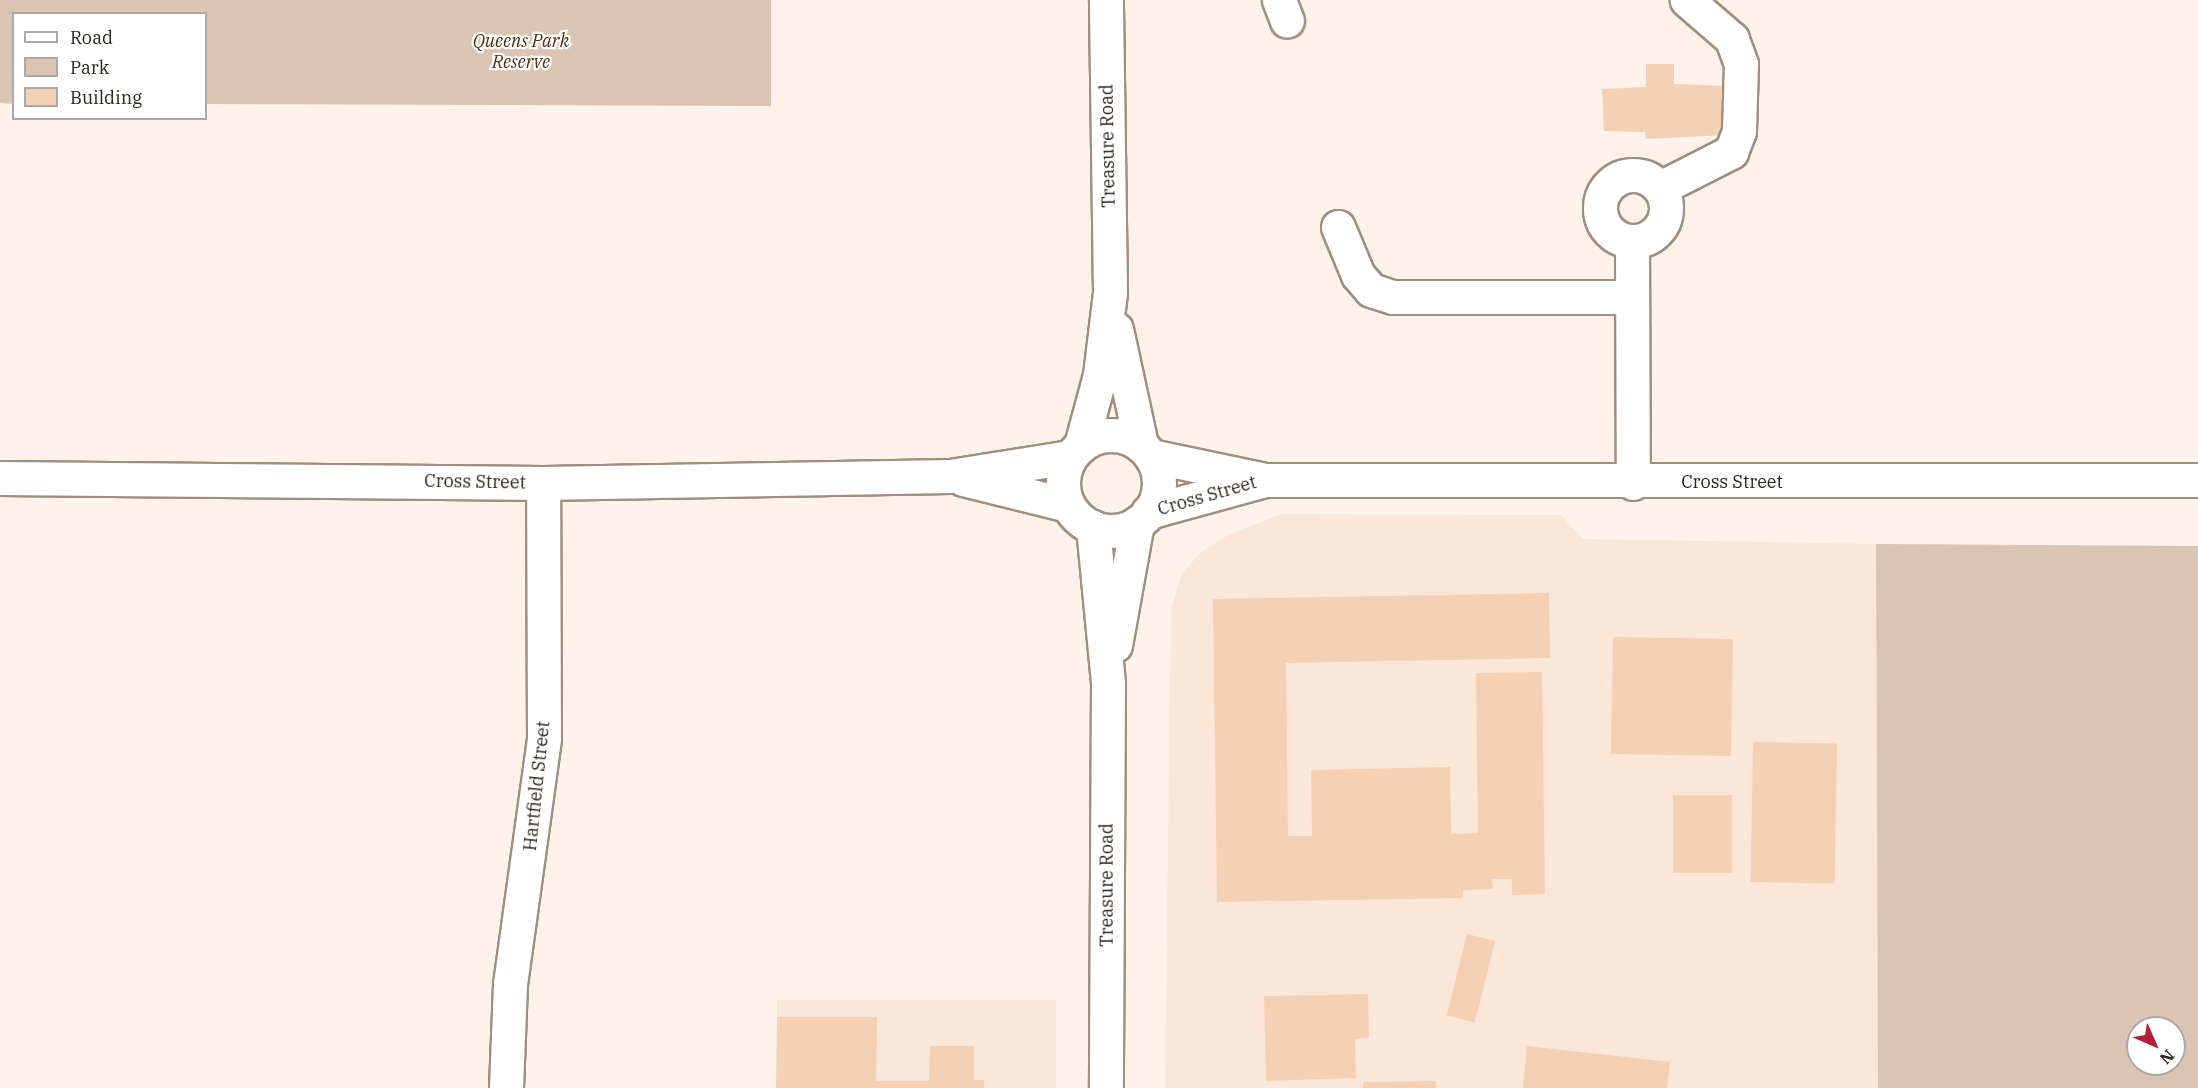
<!DOCTYPE html>
<style>
body{margin:0}
#map{position:relative;width:2198px;height:1088px;overflow:hidden;background:#fef2ea;font-family:"IBM Plex Serif",serif}
div>[style]{position:absolute}
.commercial>*{inset:0;background:#fae7d7;transform-origin:0 0}
.green>*{inset:0;background:#dac4b3}
.building>*{inset:0;background:#f4d0b5;transform-origin:0 0}
.roads{filter:drop-shadow(2px 0 #a08e81) drop-shadow(-2px 0 #a08e81) drop-shadow(0 2px #a08e81) drop-shadow(0 -2px #a08e81)}
.minor>*{height:33px;margin:-16.5px;padding:0 16.5px;transform-origin:16.5px;border-radius:16.5px;background:#fff}
.minor>.ring{margin:-16.5px;padding:0;box-sizing:content-box;background:none;border:33px solid #fff;border-radius:50%}
span{translate:-50% -50%;white-space:nowrap;text-align:center;line-height:1.15;-webkit-text-stroke:4.5px #fff;paint-order:stroke}
.park-label{font-size:18px;color:#512e0e;font-style:italic}
.street-label{font-size:18px;color:#2c251f}
.legend{position:absolute;left:12px;top:12px;width:195px;height:108px;box-sizing:border-box;background:#fff;border:2px solid #aba8a5;margin:0;padding:8px 10px;list-style:none;font-size:18px;color:#2c251f}
.legend li{display:flex;align-items:center;gap:12px;height:30px}
.legend b{width:30px;border:2px solid #aba8a5}
.north{position:absolute;left:2126px;top:1016px;width:60px;height:60px;box-sizing:border-box;background:#fff;border:2px solid #aba8a5;border-radius:50%;rotate:135deg;font-size:16px;font-weight:700;line-height:24px;text-align:center;color:#2c251f}
.north::after{content:'';display:block;margin:auto;width:21px;height:27px;background:#b42137;clip-path:polygon(50% 0,100% 100%,50% 72%,0 100%)}
</style>
<div id="map">
<div class="commercial">
<div style="clip-path:polygon(1281px 514px,1561px 515px,1583px 539px,1876px 544px,1878px 1088px,1165px 1088px,1171px 609px,1182px 574px,1201px 552px,1230px 534px)"></div>
<div style="left:777px;top:1000px;width:279px;height:88px"></div>
</div>
<div class="green">
<div style="clip-path:polygon(0 0,771px 0,771px 106px,206px 104px,206px 14px,14px 14px,13px 104px,0 103px)"></div>
<div style="clip-path:polygon(evenodd,1876px 544px,2198px 546px,2198px 1088px,1878px 1088px,1876px 544px,2138px 1028px,2174px 1028px,2174px 1064px,2138px 1064px,2138px 1028px)"></div>
</div>
<div class="building">
<div style="clip-path:polygon(1646px 64px,1674px 64px,1674px 84px,1726px 86px,1725px 135px,1646px 139px,1645px 132px,1604px 131px,1602px 89px,1646px 87px)"></div>
<div style="clip-path:polygon(1549px 593px,1550px 658px,1286px 663px,1288px 836px,1312px 836px,1311px 770px,1450px 767px,1451px 834px,1478px 833px,1476px 673px,1542px 672px,1545px 894px,1512px 895px,1512px 879px,1492px 879px,1493px 889px,1463px 890px,1463px 898px,1217px 902px,1213px 599px)"></div>
<div style="left:1613px;top:637px;width:120px;height:117px;rotate:1deg"></div>
<div style="left:1753px;top:742px;width:84px;height:140px;rotate:1deg"></div>
<div style="left:1732px;top:795px;width:78px;height:59px;rotate:90deg"></div>
<div style="left:1467px;top:934px;width:29px;height:84px;rotate:14deg"></div>
<div style="clip-path:polygon(1368px 994px,1369px 1038px,1355px 1039px,1356px 1078px,1266px 1081px,1264px 996px)"></div>
<div style="clip-path:polygon(777px 1017px,877px 1017px,876px 1081px,929px 1081px,930px 1046px,974px 1046px,974px 1080px,984px 1080px,984px 1088px,776px 1088px)"></div>
<div style="clip-path:polygon(1527px 1046px,1670px 1062px,1667px 1088px,1523px 1088px)"></div>
<div style="clip-path:polygon(1436px 1081px,1436px 1088px,1363px 1088px,1363px 1082px)"></div>
</div>
<div class="roads">
<div class="minor">
<div style="left:1279px;top:0;width:22px;rotate:69deg"></div>
<div class="ring" style="left:1600px;top:175px;width:33px;height:33px"></div>
<div style="left:1660px;top:188px;width:80px;rotate:-26.9deg"></div>
<div style="left:1731px;top:152px;width:22px;rotate:-69deg"></div>
<div style="left:1739px;top:131px;width:67px;rotate:-88.3deg"></div>
<div style="left:1741px;top:64px;width:27px;rotate:-110deg"></div>
<div style="left:1732px;top:39px;width:60px;rotate:-139.1deg"></div>
<div style="left:1338px;top:227px;width:52px;rotate:67.4deg"></div>
<div style="left:1358px;top:275px;width:20px;rotate:49deg"></div>
<div style="left:1371px;top:290px;width:23px;rotate:18deg"></div>
<div style="left:1393px;top:297px;width:239px"></div>
<div style="left:1632px;top:242px;width:241px;rotate:89.8deg"></div>
<div style="left:1116px;top:329px;width:119px;rotate:77.8deg"></div>
<div class="ring" style="left:1063px;top:435px;width:63px;height:63px"></div>
<div style="left:1081px;top:445px;width:73px;rotate:-74.8deg"></div>
<div style="left:1100px;top:375px;width:84px;rotate:-83.1deg"></div>
<div style="left:1110px;top:292px;width:292px;rotate:-90.8deg"></div>
<div style="left:1151px;top:456px;width:117px;rotate:11.8deg"></div>
<div style="left:1266px;top:480px;width:932px"></div>
<div style="left:0;top:478px;width:543px;rotate:0.53deg"></div>
<div style="left:543px;top:483px;width:407px;rotate:-1deg"></div>
<div style="left:950px;top:476px;width:121px;rotate:-9deg"></div>
<div style="left:963px;top:479px;width:108px;rotate:13.9deg"></div>
<div style="left:1148px;top:512px;width:117px;rotate:-15.3deg"></div>
<div style="left:1093px;top:527px;width:157px;rotate:84.5deg"></div>
<div style="left:1108px;top:683px;width:405px;rotate:90.3deg"></div>
<div style="left:1115px;top:645px;width:124px;rotate:-79.8deg"></div>
<div style="left:506px;top:1088px;width:104px;rotate:-87.8deg"></div>
<div style="left:510px;top:984px;width:248px;rotate:-82.1deg"></div>
<div style="left:544px;top:738px;width:255px;rotate:-90.2deg"></div>
</div>
</div>
<div class="park-label">
<span style="left:521px;top:52px">Queens Park<br>Reserve</span>
</div>
<div class="street-label">
<span style="left:1108px;top:146px;rotate:-91deg">Treasure Road</span>
<span style="left:475px;top:482px;rotate:1deg">Cross Street</span>
<span style="left:1732px;top:482px">Cross Street</span>
<span style="left:1207px;top:496px;rotate:-16deg">Cross Street</span>
<span style="left:537px;top:786px;rotate:-84deg">Hartfield Street</span>
<span style="left:1107px;top:885px;rotate:-90deg">Treasure Road</span>
</div>
<ul class="legend">
<li><b style="height:8px;background:#fff"></b>Road</li>
<li><b style="height:16px;background:#dac4b3"></b>Park</li>
<li><b style="height:16px;background:#f4d0b5"></b>Building</li>
</ul>
<div class="north">N</div>
</div>
